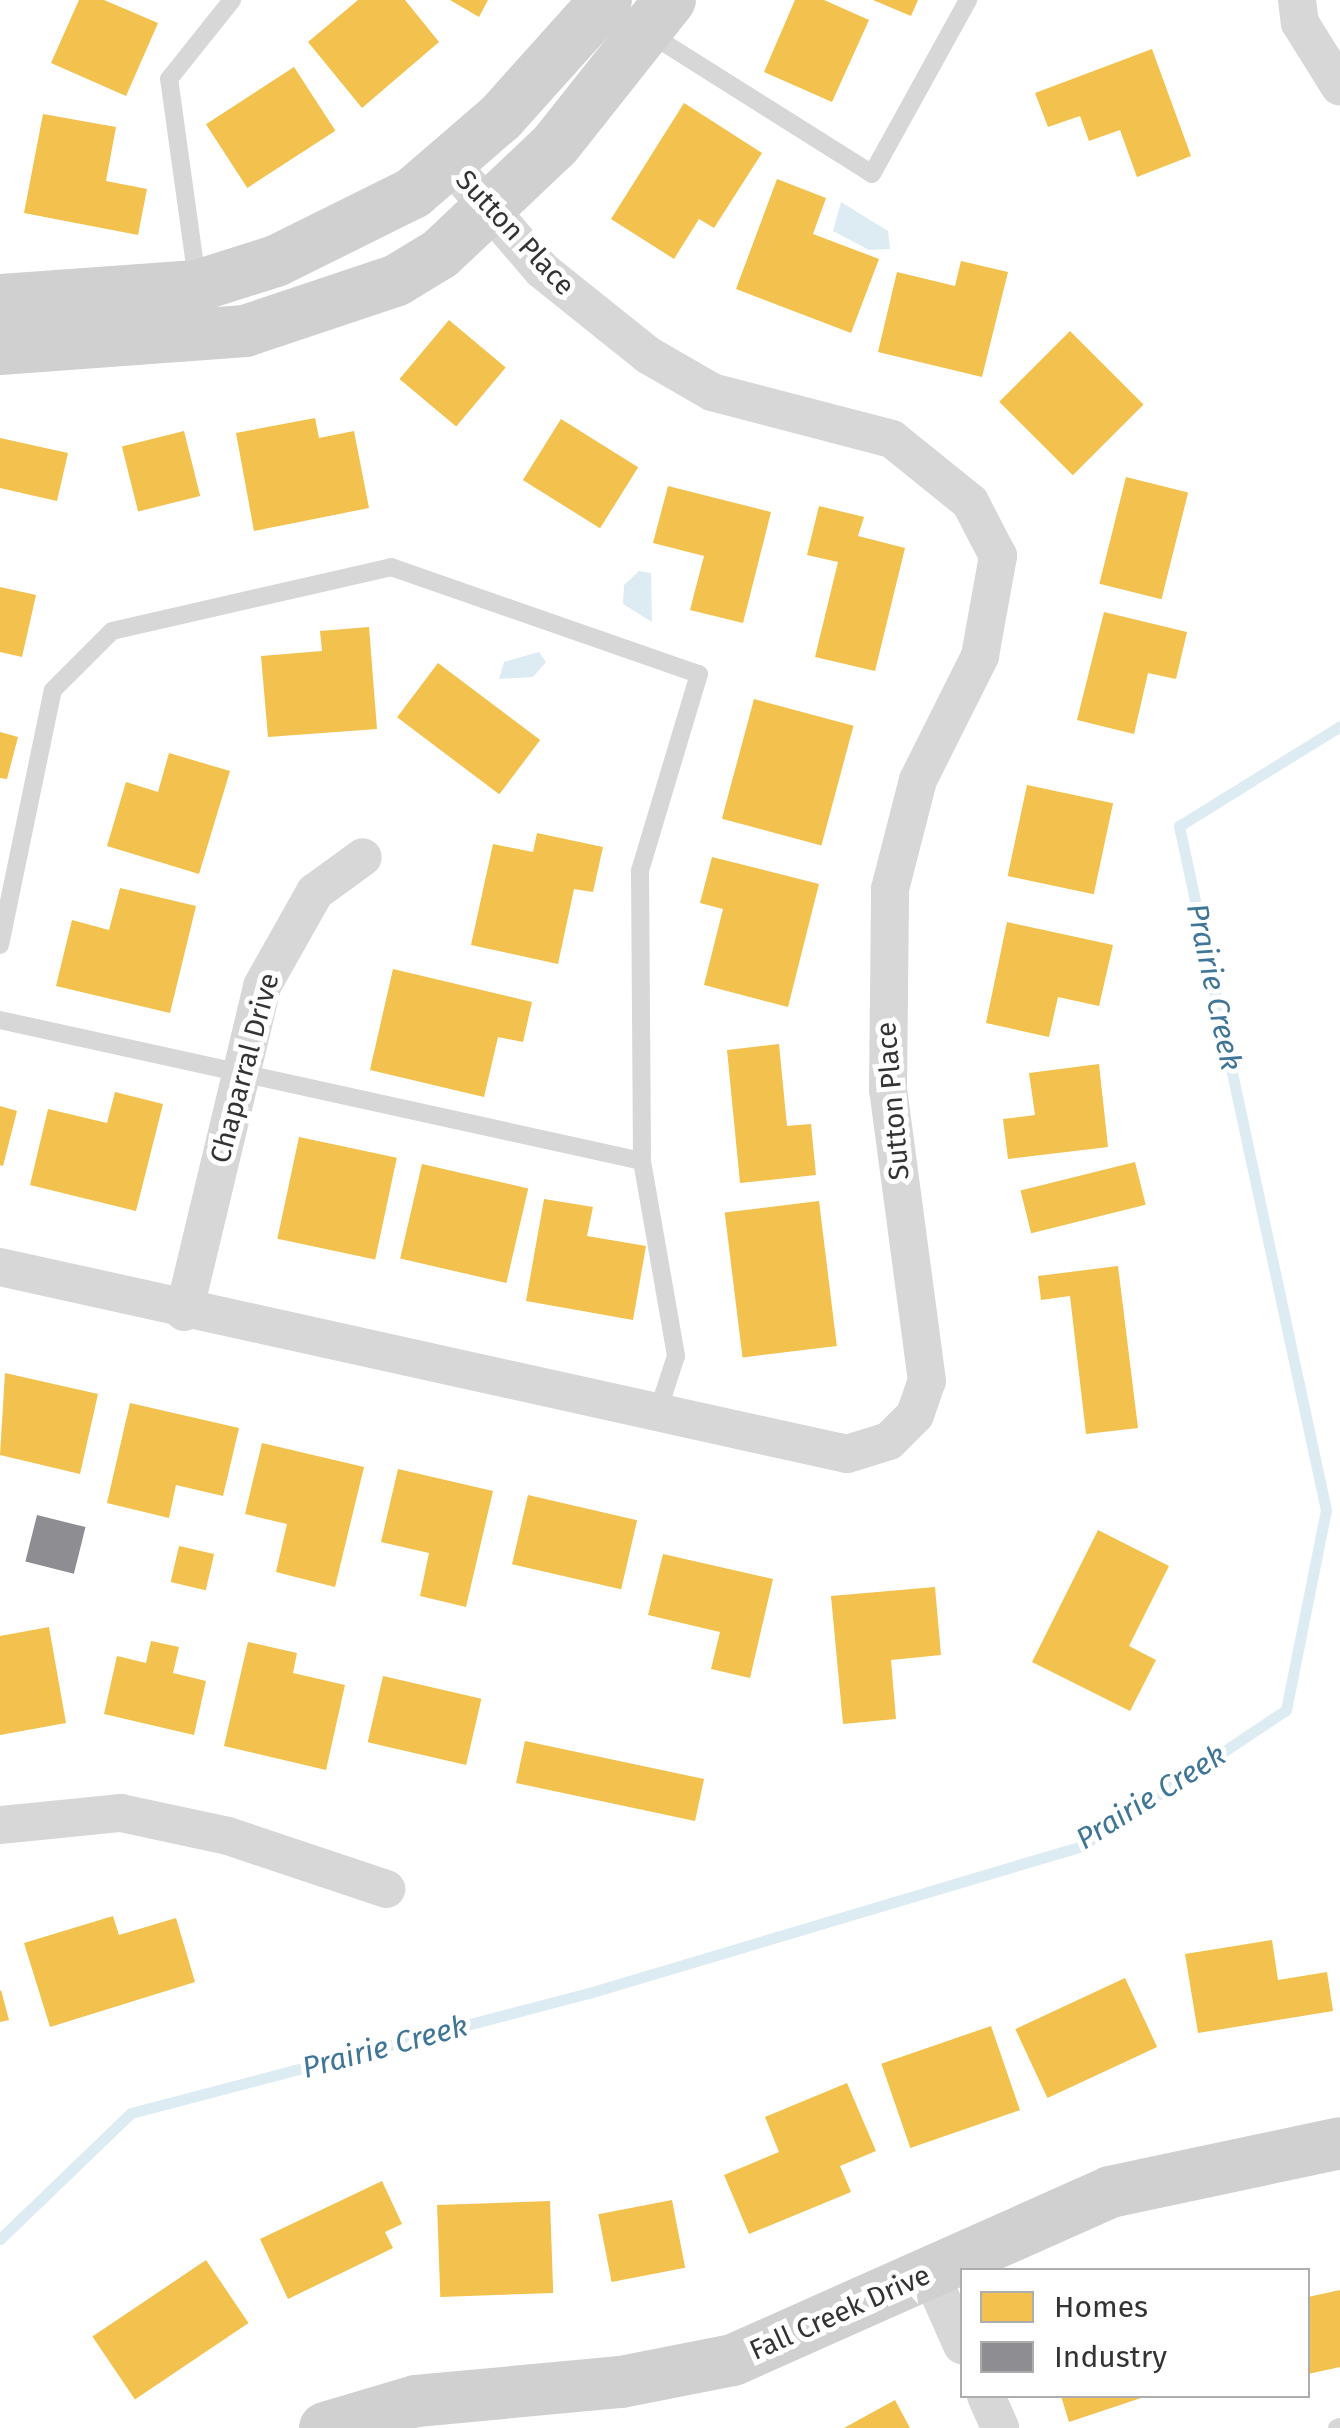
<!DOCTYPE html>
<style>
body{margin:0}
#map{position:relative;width:1340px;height:2428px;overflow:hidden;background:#fff;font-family:"Fira Sans",sans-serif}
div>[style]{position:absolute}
.water>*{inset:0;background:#ddebf3}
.homes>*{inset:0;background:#f2c14e;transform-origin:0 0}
.industry>*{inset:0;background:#8d8d92;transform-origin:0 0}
.stream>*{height:11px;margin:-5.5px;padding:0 5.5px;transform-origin:5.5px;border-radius:5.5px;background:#ddebf3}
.lane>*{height:18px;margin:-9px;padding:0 9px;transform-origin:9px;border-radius:9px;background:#d7d7d7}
.street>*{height:38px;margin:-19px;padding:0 19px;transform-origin:19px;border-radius:19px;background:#d7d7d7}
.secondary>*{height:52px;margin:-26px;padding:0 26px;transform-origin:26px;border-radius:26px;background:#d0d0d0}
span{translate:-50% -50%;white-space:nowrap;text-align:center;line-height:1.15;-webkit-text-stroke:10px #fff;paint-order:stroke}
.street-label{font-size:28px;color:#333}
.water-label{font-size:30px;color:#3f7597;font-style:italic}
.legend{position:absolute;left:960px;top:2268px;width:350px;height:130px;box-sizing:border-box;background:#fff;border:2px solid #adadad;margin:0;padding:12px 18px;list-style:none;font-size:30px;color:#333}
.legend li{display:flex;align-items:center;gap:20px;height:50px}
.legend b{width:50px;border:2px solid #adadad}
</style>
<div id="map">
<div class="water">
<div style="clip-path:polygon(841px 202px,888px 231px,890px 249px,869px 250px,833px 231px)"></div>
<div style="clip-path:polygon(639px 571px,651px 573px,652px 622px,623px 604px,624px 585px)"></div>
<div style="clip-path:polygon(539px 652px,546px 662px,533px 677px,499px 679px,504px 662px)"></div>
</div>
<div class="homes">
<div style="clip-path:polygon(79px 0,104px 0,158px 23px,126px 96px,51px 63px)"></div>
<div style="clip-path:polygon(358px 0,405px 0,439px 42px,362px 108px,308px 42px)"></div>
<div style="clip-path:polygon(450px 0,488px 0,479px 17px)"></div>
<div style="clip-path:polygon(795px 0,824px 0,869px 20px,832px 102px,764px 72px)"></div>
<div style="clip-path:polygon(873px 0,918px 0,911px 16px)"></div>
<div style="clip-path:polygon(1152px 49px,1191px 156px,1137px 177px,1120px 130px,1089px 141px,1080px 116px,1048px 127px,1035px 93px)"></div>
<div style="left:294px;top:67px;width:76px;height:105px;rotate:57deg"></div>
<div style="clip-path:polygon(684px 103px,762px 153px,714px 228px,699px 219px,674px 259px,611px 219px)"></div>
<div style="clip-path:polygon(43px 114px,116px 127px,106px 181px,147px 189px,138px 235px,24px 213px)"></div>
<div style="clip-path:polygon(777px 179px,826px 198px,813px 234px,879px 259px,851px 333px,736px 289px)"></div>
<div style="clip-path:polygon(961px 261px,1008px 272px,982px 377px,878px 352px,897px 272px,955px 286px)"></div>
<div style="left:449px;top:320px;width:74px;height:77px;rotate:40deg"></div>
<div style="left:1070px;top:331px;width:104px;height:100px;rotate:45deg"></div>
<div style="clip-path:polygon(315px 418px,319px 438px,354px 431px,369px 508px,254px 531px,236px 433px)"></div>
<div style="left:561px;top:419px;width:91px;height:72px;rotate:32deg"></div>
<div style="left:184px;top:431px;width:67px;height:64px;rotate:76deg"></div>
<div style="clip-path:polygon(0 438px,68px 453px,57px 501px,0 488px)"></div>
<div style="left:1126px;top:477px;width:64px;height:110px;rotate:14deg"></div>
<div style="clip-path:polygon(668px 486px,771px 512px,743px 623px,690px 610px,704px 556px,653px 543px)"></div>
<div style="clip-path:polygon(819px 506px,864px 517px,858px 536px,905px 548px,875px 671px,815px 657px,838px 562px,807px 555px)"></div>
<div style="clip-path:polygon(0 587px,36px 595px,22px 657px,0 652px)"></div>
<div style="clip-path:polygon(1104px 612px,1187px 632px,1176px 679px,1148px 673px,1134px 734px,1077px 720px)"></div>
<div style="clip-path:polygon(369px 627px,377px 729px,268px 737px,261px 656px,322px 651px,320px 631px)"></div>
<div style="left:438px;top:663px;width:128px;height:68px;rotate:37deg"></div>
<div style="left:754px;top:699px;width:103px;height:124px;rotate:15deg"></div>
<div style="clip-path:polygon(0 732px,18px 737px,7px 779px,0 778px)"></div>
<div style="clip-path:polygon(169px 753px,230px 771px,199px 874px,107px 846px,126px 782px,158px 792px)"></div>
<div style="left:1027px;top:785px;width:88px;height:93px;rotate:12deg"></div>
<div style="clip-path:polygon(537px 833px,603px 847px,593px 892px,574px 889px,558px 964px,471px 945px,493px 844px,533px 852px)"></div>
<div style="clip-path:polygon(712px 857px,819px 884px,788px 1007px,704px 985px,723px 909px,700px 903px)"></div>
<div style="clip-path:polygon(120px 888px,196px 906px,170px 1013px,56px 986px,72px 920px,109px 930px)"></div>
<div style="clip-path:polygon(1007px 922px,1113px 945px,1099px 1006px,1058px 997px,1049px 1037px,986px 1023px)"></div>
<div style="clip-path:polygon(393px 969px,532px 1002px,523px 1042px,498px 1037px,484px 1097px,370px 1070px)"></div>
<div style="clip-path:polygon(779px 1044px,787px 1126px,811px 1124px,816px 1175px,740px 1183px,727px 1050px)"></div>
<div style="clip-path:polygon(1099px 1064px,1108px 1147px,1008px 1159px,1003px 1119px,1035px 1115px,1029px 1073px)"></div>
<div style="clip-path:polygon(115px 1092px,163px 1104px,136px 1211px,30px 1185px,48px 1109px,107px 1123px)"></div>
<div style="clip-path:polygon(0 1106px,17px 1111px,3px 1166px,0 1165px)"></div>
<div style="left:299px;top:1137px;width:100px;height:104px;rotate:12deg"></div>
<div style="left:1135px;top:1162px;width:44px;height:118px;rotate:76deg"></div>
<div style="left:422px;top:1164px;width:109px;height:97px;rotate:13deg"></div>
<div style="clip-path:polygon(544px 1199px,593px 1207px,587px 1236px,646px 1246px,633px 1320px,526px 1301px)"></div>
<div style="left:819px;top:1201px;width:146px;height:95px;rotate:83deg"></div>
<div style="clip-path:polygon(1118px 1266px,1138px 1428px,1086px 1434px,1070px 1296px,1041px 1300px,1038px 1276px)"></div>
<div style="clip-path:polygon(5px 1373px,98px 1394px,80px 1474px,0 1455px)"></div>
<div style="clip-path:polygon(130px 1403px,239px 1428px,223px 1496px,176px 1485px,169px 1518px,107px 1503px)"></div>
<div style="clip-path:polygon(262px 1443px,364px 1467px,335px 1587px,276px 1572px,287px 1524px,245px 1514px)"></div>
<div style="clip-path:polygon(398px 1469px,493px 1491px,466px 1607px,420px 1596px,429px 1553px,381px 1542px)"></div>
<div style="left:528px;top:1495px;width:112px;height:71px;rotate:13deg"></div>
<div style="clip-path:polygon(1098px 1530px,1169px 1566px,1129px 1646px,1156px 1660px,1130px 1711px,1032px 1662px)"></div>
<div style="left:179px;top:1546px;width:36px;height:37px;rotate:13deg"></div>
<div style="clip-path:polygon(663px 1554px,773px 1579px,750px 1678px,711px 1669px,720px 1632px,648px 1615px)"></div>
<div style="clip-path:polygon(935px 1587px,941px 1655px,891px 1660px,896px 1719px,843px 1724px,831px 1596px)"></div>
<div style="clip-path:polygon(49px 1627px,66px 1723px,0 1735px,0 1636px)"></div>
<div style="clip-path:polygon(151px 1641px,179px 1647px,173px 1673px,206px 1681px,194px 1735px,104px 1714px,117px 1656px,146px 1663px)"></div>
<div style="clip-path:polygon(248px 1642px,297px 1653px,293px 1673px,345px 1685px,326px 1770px,224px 1746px)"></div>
<div style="left:383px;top:1676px;width:101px;height:68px;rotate:13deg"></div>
<div style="left:525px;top:1741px;width:183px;height:43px;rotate:12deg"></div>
<div style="clip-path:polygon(113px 1916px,119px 1935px,176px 1918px,195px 1982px,50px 2027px,24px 1943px)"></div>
<div style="clip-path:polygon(1272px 1940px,1278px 1980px,1327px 1972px,1333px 2011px,1198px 2033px,1185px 1954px)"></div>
<div style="left:1125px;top:1978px;width:76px;height:121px;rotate:65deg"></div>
<div style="clip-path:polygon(1px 1990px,9px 2020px,0 2022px,0 1991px)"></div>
<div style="left:991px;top:2026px;width:89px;height:116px;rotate:71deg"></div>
<div style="clip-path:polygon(847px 2083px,876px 2151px,840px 2166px,851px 2192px,749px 2234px,724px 2175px,779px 2152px,765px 2117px)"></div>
<div style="clip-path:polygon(382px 2181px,402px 2224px,385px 2232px,393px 2248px,288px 2299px,260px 2239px)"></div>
<div style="left:672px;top:2200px;width:69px;height:75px;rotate:79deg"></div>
<div style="left:550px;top:2201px;width:92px;height:113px;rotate:88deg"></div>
<div style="left:206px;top:2260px;width:76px;height:137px;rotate:56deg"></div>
<div style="clip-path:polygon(1340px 2290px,1340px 2367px,1308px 2374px,1308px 2297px)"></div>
<div style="clip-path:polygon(1061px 2396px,1147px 2396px,1069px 2422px)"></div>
<div style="clip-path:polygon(895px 2400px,910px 2428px,844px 2428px)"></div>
</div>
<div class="industry">
<div style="left:37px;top:1515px;width:50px;height:48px;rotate:14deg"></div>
</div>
<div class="stream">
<div style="left:0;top:2239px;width:182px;rotate:-43.9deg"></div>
<div style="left:131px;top:2113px;width:473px;rotate:-14.7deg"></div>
<div style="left:589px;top:1993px;width:514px;rotate:-16.6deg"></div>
<div style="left:1082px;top:1846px;width:245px;rotate:-33.7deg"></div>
<div style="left:1286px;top:1710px;width:204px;rotate:-78.7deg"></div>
<div style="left:1326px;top:1510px;width:700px;rotate:-102.13deg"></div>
<div style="left:1179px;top:826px;width:190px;rotate:-31.8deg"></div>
</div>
<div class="lane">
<div style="left:650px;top:34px;width:262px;rotate:32.2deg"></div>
<div style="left:872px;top:174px;width:199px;rotate:-61.1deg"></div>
<div style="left:197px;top:280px;width:203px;rotate:-97.9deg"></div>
<div style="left:169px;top:79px;width:101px;rotate:-51.4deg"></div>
<div style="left:0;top:945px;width:260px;rotate:-78.3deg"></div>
<div style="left:53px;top:690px;width:83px;rotate:-45deg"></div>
<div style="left:112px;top:631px;width:286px;rotate:-12.9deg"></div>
<div style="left:391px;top:567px;width:326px;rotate:19.2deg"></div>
<div style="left:699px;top:674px;width:206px;rotate:106.7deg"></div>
<div style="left:640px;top:871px;width:290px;rotate:89.6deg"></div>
<div style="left:642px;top:1161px;width:198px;rotate:80.1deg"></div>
<div style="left:676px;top:1356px;width:58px;rotate:108.1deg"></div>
<div style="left:0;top:1020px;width:657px;rotate:12.39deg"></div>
<div style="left:1337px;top:2428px;width:3px;rotate:-18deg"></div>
</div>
<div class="street">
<div style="left:1297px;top:0;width:23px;rotate:83deg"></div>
<div style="left:1300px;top:23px;width:75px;rotate:58deg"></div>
<div style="left:0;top:1267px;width:867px;rotate:12.45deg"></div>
<div style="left:847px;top:1454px;width:44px;rotate:-17.2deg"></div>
<div style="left:889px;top:1441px;width:37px;rotate:-45deg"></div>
<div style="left:915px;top:1415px;width:36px;rotate:-71deg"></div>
<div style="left:927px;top:1381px;width:294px;rotate:-97.6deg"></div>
<div style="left:888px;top:1090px;width:201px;rotate:-89.4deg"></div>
<div style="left:890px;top:889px;width:113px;rotate:-75.6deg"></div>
<div style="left:918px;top:780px;width:139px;rotate:-63.4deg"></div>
<div style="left:980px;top:656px;width:102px;rotate:-79.8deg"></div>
<div style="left:998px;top:556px;width:61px;rotate:-117.4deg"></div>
<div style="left:970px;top:502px;width:100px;rotate:-141.1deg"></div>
<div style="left:892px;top:439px;width:186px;rotate:-165.4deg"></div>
<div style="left:712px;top:392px;width:74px;rotate:-150deg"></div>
<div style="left:648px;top:355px;width:136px;rotate:-141.3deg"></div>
<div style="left:542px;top:270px;width:143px;rotate:-130.7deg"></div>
<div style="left:184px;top:1312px;width:335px;rotate:-76.5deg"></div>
<div style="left:262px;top:986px;width:108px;rotate:-60.6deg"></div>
<div style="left:315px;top:892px;width:59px;rotate:-36.1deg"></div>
<div style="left:0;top:1825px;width:122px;rotate:-5.7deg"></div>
<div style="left:121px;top:1813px;width:109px;rotate:12.1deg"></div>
<div style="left:228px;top:1836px;width:167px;rotate:18.5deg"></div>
<div style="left:930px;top:2273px;width:79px;rotate:66deg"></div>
<div style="left:986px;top:2396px;width:35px;rotate:66deg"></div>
</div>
<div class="secondary">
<div style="left:0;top:300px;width:197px;rotate:-4.1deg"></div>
<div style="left:197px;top:286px;width:83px;rotate:-17.6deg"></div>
<div style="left:276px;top:261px;width:153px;rotate:-26.4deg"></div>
<div style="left:413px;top:193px;width:116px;rotate:-40.8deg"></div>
<div style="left:501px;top:117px;width:157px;rotate:-48.1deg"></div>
<div style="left:0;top:349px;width:246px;rotate:-4.2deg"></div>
<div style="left:245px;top:331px;width:160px;rotate:-18.5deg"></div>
<div style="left:397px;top:280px;width:50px;rotate:-31.2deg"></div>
<div style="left:440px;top:254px;width:158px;rotate:-43.5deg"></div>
<div style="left:555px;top:145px;width:185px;rotate:-51.6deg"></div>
<div style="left:325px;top:2428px;width:95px;rotate:-16.5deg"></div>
<div style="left:416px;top:2401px;width:206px;rotate:-5.3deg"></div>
<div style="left:621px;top:2382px;width:114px;rotate:-11.1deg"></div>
<div style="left:733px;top:2360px;width:413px;rotate:-24deg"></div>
<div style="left:1110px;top:2192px;width:235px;rotate:-12deg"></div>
</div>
<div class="street-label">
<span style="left:515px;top:233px;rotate:47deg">Sutton Place</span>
<span style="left:245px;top:1068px;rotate:-75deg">Chaparral Drive</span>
<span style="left:893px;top:1101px;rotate:-95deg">Sutton Place</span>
<span style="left:840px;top:2313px;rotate:-24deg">Fall Creek Drive</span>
</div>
<div class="water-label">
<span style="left:1214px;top:987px;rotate:78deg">Prairie Creek</span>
<span style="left:1151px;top:1797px;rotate:-32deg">Prairie Creek</span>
<span style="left:385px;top:2047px;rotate:-15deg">Prairie Creek</span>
</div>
<ul class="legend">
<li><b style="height:28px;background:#f2c14e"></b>Homes</li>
<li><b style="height:28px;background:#8d8d92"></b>Industry</li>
</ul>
</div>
